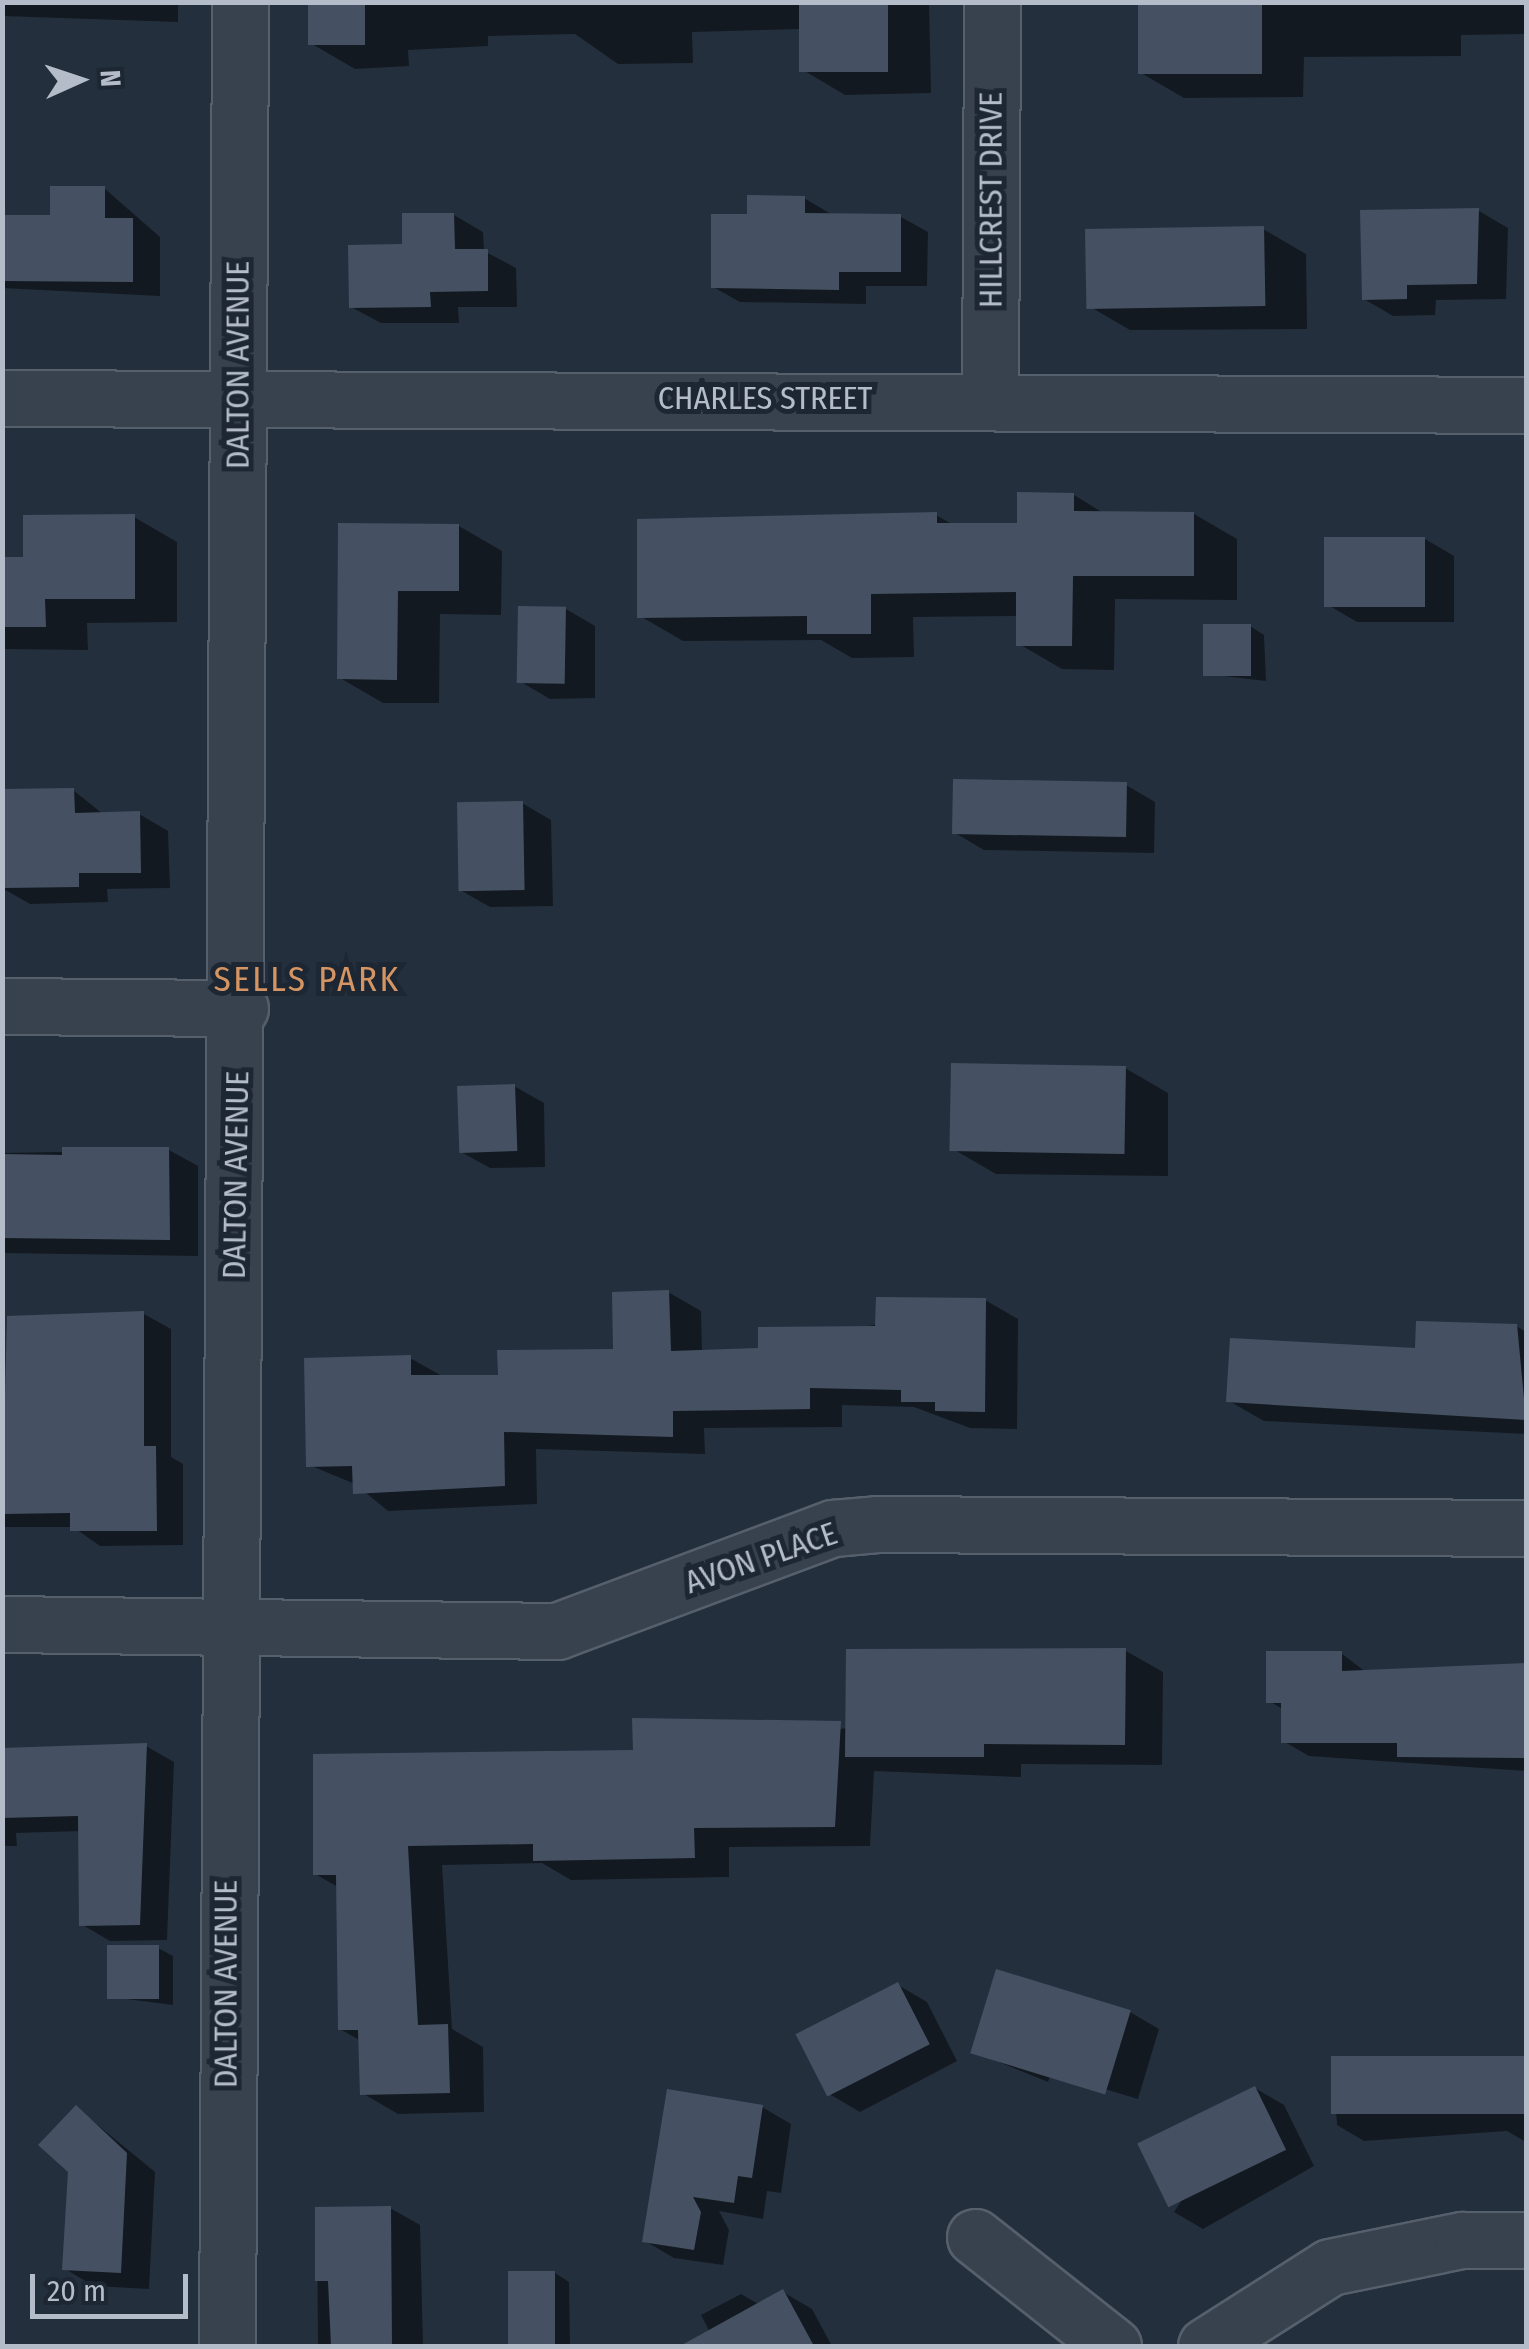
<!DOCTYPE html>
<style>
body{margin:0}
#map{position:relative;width:1529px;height:2349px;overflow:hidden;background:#242f3e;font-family:"Fira Sans Condensed",sans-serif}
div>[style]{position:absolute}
.shadow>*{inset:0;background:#0007}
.building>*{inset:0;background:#455162;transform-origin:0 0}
.roads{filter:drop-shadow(2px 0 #565f6c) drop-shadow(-2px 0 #565f6c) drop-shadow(0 2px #565f6c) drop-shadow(0 -2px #565f6c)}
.street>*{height:55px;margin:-27.5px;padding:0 27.5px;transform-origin:27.5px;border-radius:27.5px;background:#38414e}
span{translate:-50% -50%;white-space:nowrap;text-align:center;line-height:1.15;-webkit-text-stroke:10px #1d2633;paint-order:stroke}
.street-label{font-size:32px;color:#b4bcc9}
.neighbourhood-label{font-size:35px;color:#d59563;letter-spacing:2.5px}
.frame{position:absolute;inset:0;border:5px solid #b4bcc9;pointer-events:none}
.north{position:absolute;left:30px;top:30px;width:100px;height:100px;-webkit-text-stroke:8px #1d2633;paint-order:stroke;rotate:87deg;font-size:28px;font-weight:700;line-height:40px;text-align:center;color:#b4bcc9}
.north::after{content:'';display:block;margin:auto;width:35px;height:45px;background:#b4bcc9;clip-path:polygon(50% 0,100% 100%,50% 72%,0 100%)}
.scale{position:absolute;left:30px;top:2274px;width:158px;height:45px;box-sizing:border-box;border:5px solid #b4bcc9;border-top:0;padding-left:12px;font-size:30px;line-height:35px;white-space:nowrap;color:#b4bcc9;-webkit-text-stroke:8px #1d2633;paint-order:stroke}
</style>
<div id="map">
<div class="shadow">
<div style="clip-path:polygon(2px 2px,178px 2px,178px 22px,2px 16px)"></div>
<div style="clip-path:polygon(311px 2px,929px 2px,931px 93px,845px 95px,803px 70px,802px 29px,692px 32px,693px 63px,618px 64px,575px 34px,488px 36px,488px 46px,408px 50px,409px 66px,355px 69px,312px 44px)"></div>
<div style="clip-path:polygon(1121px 2px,1526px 2px,1526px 34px,1461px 35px,1461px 56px,1304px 57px,1303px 97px,1184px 98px,1141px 73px,1141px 4px)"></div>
<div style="clip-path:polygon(104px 188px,160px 237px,160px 296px,2px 288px,2px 217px,53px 217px)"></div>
<div style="clip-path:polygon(804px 198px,831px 214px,901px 217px,928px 232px,927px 286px,866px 286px,866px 304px,740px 302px,713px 287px,749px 217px)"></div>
<div style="clip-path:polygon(1479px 211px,1508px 228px,1506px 299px,1436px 300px,1435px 315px,1393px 316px,1364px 299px)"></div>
<div style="clip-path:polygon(454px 215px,483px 232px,484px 251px,516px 268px,517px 307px,458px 307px,459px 323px,381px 323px,351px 307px,405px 247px)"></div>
<div style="clip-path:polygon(1263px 229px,1306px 254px,1307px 329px,1130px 330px,1087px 305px)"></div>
<div style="clip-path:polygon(1074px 495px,1105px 514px,1194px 514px,1237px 539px,1237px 600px,1115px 599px,1114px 670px,1062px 669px,1019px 644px,1019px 616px,913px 617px,914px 657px,852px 658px,821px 640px,683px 641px,640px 616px,936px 515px,955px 526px,1019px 526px)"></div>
<div style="clip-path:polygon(134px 517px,177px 542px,177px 622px,87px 623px,88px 650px,2px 649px,2px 560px,25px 560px)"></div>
<div style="clip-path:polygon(341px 525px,459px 526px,502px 551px,501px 615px,440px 614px,439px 703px,383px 703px,340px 678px)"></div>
<div style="clip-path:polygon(1425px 539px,1454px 556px,1454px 622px,1357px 622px,1328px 605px)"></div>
<div style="clip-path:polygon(566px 609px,595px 626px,595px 698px,550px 699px,521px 682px)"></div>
<div style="clip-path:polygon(1250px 626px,1264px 635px,1266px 681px,1206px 674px)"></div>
<div style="clip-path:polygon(1126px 785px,1155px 802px,1154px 853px,984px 850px,955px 833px)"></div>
<div style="clip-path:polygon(73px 790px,103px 814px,139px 814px,168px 831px,170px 888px,107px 889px,108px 902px,30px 904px,2px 888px,5px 792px)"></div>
<div style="clip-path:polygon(522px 803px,551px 820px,553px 906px,490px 907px,460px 890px)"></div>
<div style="clip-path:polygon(1125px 1068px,1168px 1093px,1168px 1176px,996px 1174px,953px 1149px)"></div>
<div style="clip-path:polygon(514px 1086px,544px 1103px,545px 1167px,490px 1168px,461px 1152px)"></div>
<div style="clip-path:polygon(169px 1150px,198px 1166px,198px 1256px,2px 1253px,2px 1153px)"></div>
<div style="clip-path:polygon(668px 1292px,701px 1311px,702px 1352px,761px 1350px,985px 1300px,1018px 1319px,1017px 1429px,970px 1428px,914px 1407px,842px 1405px,842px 1427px,704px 1428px,705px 1454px,536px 1449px,537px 1504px,388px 1511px,355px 1484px,309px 1465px,410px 1358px,444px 1377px,500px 1378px,616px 1351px)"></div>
<div style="clip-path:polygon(144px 1314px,171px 1329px,171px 1457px,183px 1464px,183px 1545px,100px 1546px,73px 1527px,2px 1527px,2px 1415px)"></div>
<div style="clip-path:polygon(1516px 1326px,1526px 1332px,1526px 1434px,1264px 1421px,1229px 1401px)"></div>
<div style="clip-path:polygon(1126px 1651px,1163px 1672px,1162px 1765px,1021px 1764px,1021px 1777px,874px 1771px,870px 1846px,729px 1847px,729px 1877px,571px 1880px,542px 1863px,442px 1865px,452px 2029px,483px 2047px,484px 2112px,398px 2114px,362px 2093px,361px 2041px,340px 2029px,338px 1887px,315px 1874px,636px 1753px,848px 1728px)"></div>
<div style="clip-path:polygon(1341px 1653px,1367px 1673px,1526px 1665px,1526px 1771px,1309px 1756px,1283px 1741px,1284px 1710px,1269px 1701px)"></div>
<div style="clip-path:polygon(146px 1746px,174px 1762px,167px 1940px,110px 1941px,81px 1924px,81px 1831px,16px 1833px,17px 1846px,2px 1846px,2px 1750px)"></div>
<div style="clip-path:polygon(158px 1948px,173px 1956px,173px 2005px,110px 1997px)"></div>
<div style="clip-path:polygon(898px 1985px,927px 2002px,957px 2061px,860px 2112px,831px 2095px,799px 2037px)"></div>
<div style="clip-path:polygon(1130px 2012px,1159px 2029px,1138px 2099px,1051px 2073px,1048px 2082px,974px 2052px)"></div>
<div style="clip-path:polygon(1526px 2063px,1526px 2142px,1507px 2131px,1364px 2141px,1337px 2125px,1333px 2068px)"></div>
<div style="clip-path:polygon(1255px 2088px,1284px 2105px,1314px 2166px,1203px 2229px,1174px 2212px)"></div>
<div style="clip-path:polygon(762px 2107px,791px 2124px,781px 2193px,767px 2191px,763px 2219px,719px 2211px,729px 2230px,723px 2265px,674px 2258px,645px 2241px)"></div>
<div style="clip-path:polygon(77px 2108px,155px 2172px,149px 2289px,94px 2286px,65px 2269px)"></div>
<div style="clip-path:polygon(390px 2208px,420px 2225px,423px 2346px,318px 2346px,317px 2209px)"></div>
<div style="clip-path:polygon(555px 2273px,569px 2282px,570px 2346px,512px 2346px,511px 2274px)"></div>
<div style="clip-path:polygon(783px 2292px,812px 2309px,832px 2346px,717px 2346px,701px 2315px,741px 2294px,760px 2305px)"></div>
</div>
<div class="building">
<div style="left:308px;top:2px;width:57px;height:43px"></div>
<div style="left:1138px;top:2px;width:124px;height:72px"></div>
<div style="left:799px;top:3px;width:89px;height:69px"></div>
<div style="clip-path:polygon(50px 186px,105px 186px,105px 218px,133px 218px,133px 282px,2px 281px,2px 215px,50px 215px)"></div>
<div style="clip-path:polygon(747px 195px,805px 196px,805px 213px,901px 214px,901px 272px,839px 272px,839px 290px,711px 288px,711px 214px,747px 214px)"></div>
<div style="clip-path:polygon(1479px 208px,1477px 284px,1407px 285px,1407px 299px,1362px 300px,1360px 210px)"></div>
<div style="clip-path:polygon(402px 213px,454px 213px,455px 249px,488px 249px,488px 291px,430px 292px,431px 307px,349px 308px,348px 245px,402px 244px)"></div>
<div style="left:1264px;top:226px;width:80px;height:179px;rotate:89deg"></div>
<div style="clip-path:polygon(1017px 492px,1074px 493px,1074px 511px,1194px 512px,1194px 576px,1073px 576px,1072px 646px,1016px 646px,1016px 592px,871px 594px,871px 634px,807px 634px,807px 616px,637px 618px,637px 519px,937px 512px,937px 523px,1017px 523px)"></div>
<div style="clip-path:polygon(135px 514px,135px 599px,45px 599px,46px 627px,2px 627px,2px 557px,23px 557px,23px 515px)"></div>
<div style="clip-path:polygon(338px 523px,459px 524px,459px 591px,398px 591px,397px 680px,337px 679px)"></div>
<div style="left:1324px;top:537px;width:101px;height:70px"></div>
<div style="left:518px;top:606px;width:48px;height:77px;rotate:1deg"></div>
<div style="left:1203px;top:624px;width:48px;height:52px"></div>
<div style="left:953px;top:779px;width:174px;height:55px;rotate:1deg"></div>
<div style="clip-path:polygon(74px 788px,75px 813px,140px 811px,141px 873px,79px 873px,79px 887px,3px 888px,3px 789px)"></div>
<div style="left:523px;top:801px;width:89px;height:66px;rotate:89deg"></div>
<div style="left:951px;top:1063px;width:175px;height:88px;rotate:1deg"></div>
<div style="left:515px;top:1084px;width:67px;height:58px;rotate:88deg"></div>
<div style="clip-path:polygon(62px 1147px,169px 1147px,170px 1240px,2px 1238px,2px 1154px,62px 1155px)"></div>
<div style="clip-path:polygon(669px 1290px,671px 1351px,758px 1348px,758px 1327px,875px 1326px,876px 1297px,986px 1298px,985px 1412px,935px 1411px,935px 1402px,901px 1402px,901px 1390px,810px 1388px,810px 1409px,673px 1411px,673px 1437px,504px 1432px,505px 1486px,353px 1494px,352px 1466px,306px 1467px,304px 1358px,411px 1355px,411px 1375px,498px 1375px,497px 1350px,613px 1349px,612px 1292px)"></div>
<div style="clip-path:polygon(144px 1311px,144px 1446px,156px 1446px,157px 1531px,70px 1531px,70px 1513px,2px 1514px,7px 1316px)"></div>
<div style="clip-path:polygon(1416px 1321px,1517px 1324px,1526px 1420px,1226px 1402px,1230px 1338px,1415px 1348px)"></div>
<div style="clip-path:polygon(1126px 1648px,1125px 1745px,984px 1744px,984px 1757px,845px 1757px,846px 1649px)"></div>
<div style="clip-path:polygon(1266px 1651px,1342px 1651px,1342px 1671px,1526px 1663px,1526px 1758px,1397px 1757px,1397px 1743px,1281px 1743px,1281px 1703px,1266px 1703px)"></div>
<div style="clip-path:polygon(632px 1718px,841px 1721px,835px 1827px,694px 1828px,695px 1858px,533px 1861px,533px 1844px,408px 1846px,418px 2025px,448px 2024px,450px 2093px,360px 2095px,358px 2030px,338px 2030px,336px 1875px,313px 1875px,313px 1754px,633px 1750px)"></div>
<div style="clip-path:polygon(147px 1743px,140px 1925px,79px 1926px,78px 1816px,2px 1818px,2px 1748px)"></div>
<div style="left:107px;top:1945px;width:52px;height:54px"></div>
<div style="left:996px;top:1969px;width:141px;height:88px;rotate:17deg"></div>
<div style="left:898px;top:1982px;width:70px;height:115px;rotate:63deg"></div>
<div style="left:1526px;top:2056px;width:58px;height:195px;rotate:90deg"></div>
<div style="left:1255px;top:2086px;width:71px;height:131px;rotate:64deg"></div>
<div style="clip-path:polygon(667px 2089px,763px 2105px,752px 2178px,738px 2176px,734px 2203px,693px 2197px,701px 2212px,694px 2250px,642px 2242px)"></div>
<div style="clip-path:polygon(76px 2105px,127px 2153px,121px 2273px,62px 2270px,68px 2172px,38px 2145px)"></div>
<div style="clip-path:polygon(391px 2206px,392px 2346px,331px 2346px,328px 2281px,315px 2281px,315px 2207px)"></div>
<div style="left:508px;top:2271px;width:47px;height:75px"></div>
<div style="clip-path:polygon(783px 2289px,814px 2346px,680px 2346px)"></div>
</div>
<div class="roads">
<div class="street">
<div style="left:2px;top:398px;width:1524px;rotate:0.26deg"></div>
<div style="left:990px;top:398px;width:396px;rotate:-89.7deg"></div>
<div style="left:2px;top:1006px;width:238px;rotate:0.5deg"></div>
<div style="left:2px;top:1624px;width:555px;rotate:0.72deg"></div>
<div style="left:557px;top:1631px;width:295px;rotate:-20.5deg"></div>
<div style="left:833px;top:1528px;width:44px;rotate:-5.2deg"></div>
<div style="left:877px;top:1524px;width:649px;rotate:0.35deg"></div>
<div style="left:975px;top:2237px;width:176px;rotate:38.3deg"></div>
<div style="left:227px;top:2346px;width:2344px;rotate:-89.68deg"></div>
<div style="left:1206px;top:2346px;width:147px;rotate:-32.5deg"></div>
<div style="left:1330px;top:2267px;width:135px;rotate:-11.6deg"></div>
<div style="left:1462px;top:2240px;width:64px"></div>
</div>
</div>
<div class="street-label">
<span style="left:991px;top:200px;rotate:-90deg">HILLCREST DRIVE</span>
<span style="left:238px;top:365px;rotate:-90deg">DALTON AVENUE</span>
<span style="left:765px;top:398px">CHARLES STREET</span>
<span style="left:236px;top:1175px;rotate:-89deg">DALTON AVENUE</span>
<span style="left:761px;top:1558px;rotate:-19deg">AVON PLACE</span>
<span style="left:226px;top:1984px;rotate:-90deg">DALTON AVENUE</span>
</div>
<div class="neighbourhood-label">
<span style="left:307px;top:979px">SELLS PARK</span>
</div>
<div class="frame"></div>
<div class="north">N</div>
<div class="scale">20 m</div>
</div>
